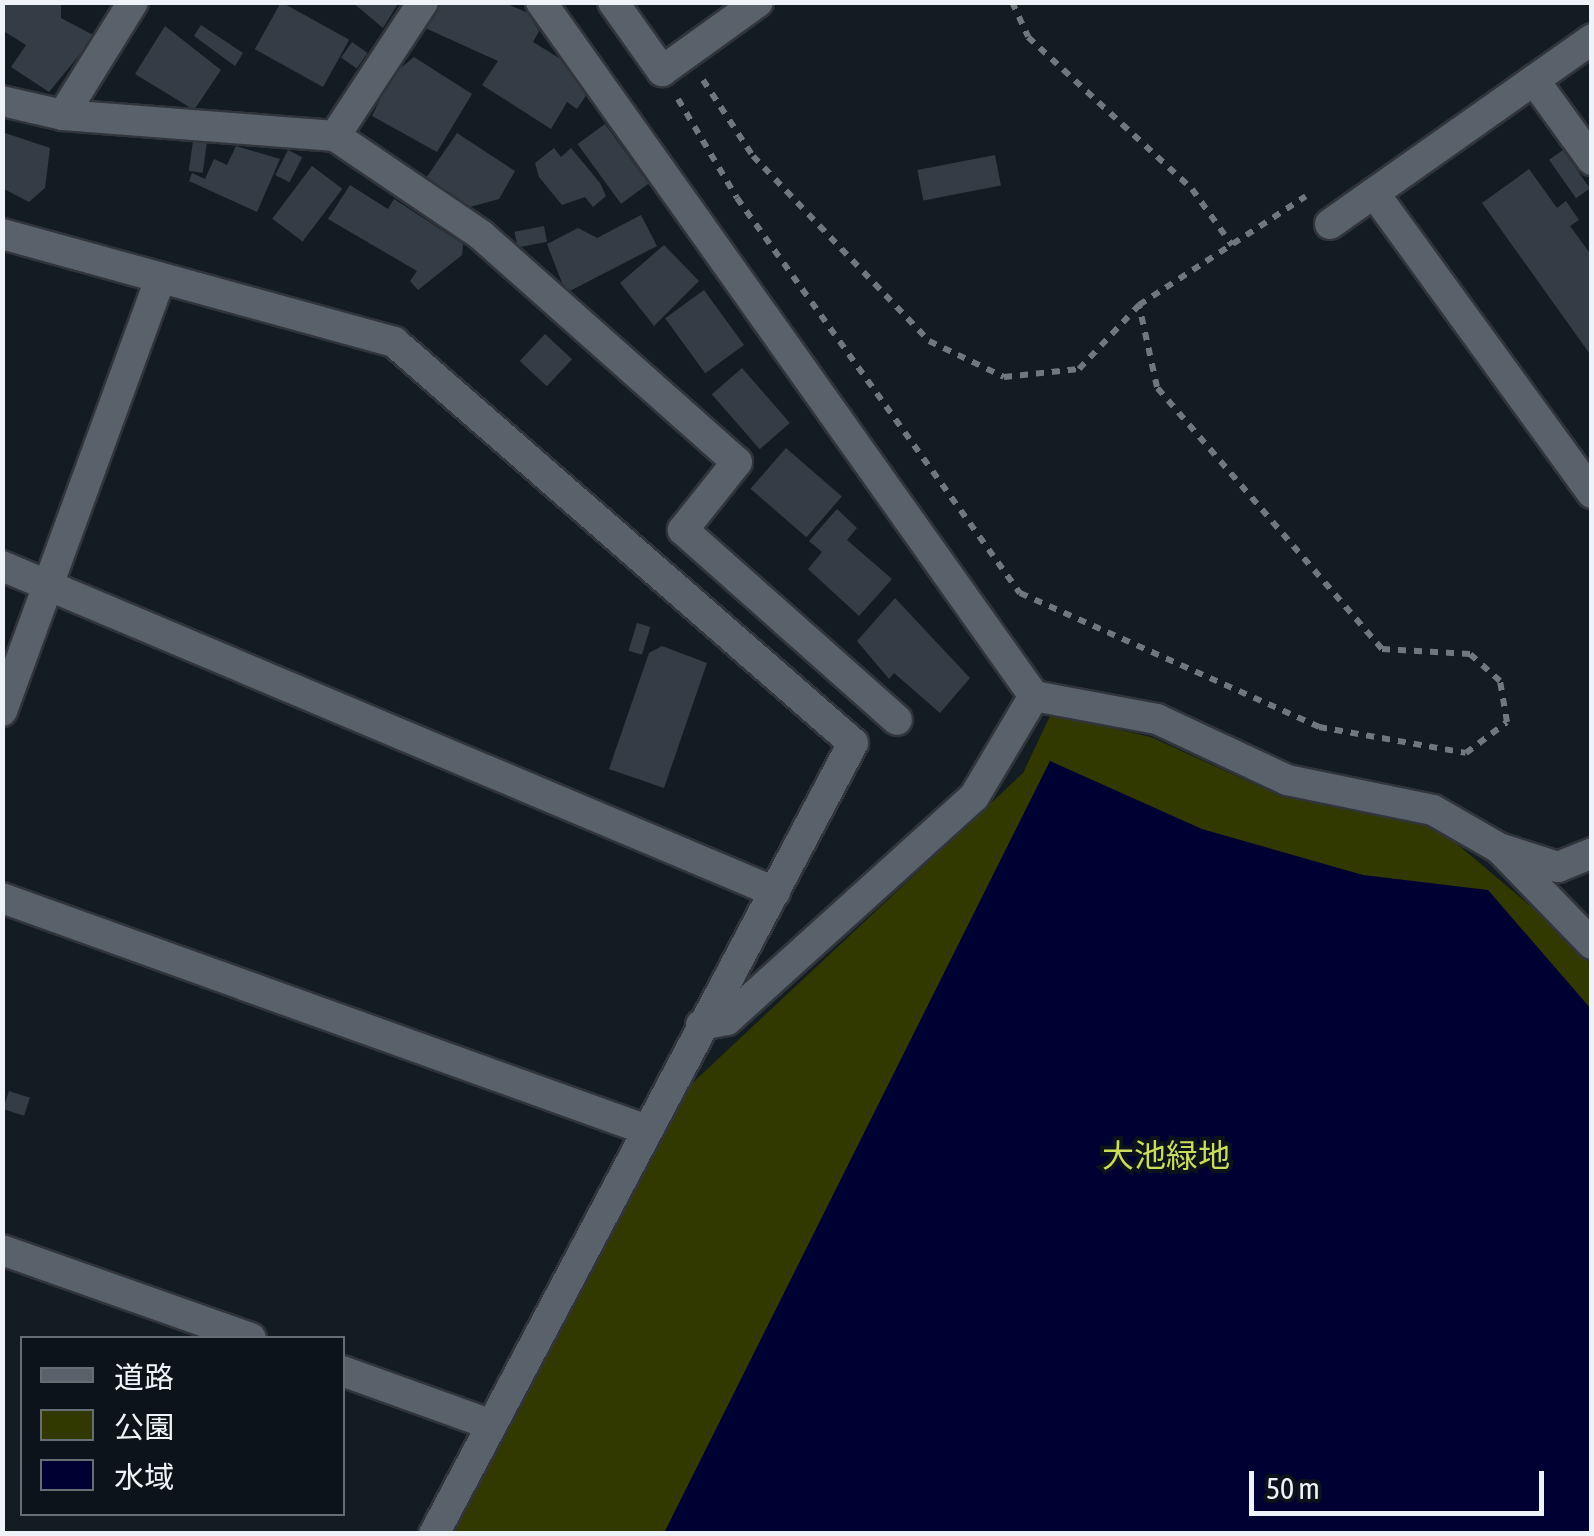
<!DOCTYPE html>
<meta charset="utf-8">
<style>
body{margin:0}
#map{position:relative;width:1594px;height:1536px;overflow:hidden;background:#141c23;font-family:"Asap Condensed","Noto Sans JP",sans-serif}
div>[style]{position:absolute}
.green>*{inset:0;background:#313800}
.water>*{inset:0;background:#000133}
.building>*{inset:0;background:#343c45;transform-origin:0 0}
.path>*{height:6px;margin-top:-3px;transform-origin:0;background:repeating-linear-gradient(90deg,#70777e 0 8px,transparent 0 16px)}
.roads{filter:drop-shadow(2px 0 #31353b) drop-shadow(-2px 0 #31353b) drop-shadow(0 2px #31353b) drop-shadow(0 -2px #31353b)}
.minor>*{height:30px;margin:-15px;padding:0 15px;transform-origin:15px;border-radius:15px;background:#59616b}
span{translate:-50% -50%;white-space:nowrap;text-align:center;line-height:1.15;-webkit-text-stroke:8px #0c131a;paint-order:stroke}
.park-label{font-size:32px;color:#cadc5c}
.frame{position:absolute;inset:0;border:5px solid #eef3f9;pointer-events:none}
.legend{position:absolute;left:20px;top:1336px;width:325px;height:180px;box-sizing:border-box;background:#0c131a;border:2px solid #666d73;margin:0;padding:12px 18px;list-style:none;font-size:30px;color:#eef3f9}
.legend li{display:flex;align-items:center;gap:20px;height:50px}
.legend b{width:50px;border:2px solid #666d73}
.scale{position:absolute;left:1249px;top:1471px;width:295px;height:45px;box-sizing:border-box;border:5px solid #eef3f9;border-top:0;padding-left:12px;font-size:30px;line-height:35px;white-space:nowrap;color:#eef3f9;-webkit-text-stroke:8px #0c131a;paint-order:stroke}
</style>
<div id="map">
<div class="green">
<div style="clip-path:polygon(1051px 714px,1151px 737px,1280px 796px,1431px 822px,1591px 957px,1591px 1533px,454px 1534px,686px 1089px,1023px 773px)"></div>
</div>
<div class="water">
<div style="clip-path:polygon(1050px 761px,1202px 829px,1363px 875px,1488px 890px,1591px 1009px,1591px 1533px,664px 1533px)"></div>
</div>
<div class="building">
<div style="clip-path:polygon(2px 2px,61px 2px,61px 18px,95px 36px,49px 92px,11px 67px,26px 45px,2px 30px)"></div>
<div style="left:281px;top:2px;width:78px;height:54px;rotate:29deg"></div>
<div style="clip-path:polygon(352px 2px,399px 2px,383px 28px)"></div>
<div style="clip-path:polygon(439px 2px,503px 2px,528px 13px,539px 31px,533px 42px,564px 61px,587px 94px,577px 109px,567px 102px,551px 129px,482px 85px,498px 61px,423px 27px)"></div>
<div style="clip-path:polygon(201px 25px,243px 53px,235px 66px,194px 36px)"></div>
<div style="clip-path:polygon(165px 26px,221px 70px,194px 110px,135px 74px)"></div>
<div style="left:352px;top:42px;width:19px;height:19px;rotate:35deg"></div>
<div style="clip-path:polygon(414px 57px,472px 94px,437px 152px,372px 116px,392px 75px)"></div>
<div style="left:605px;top:124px;width:74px;height:34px;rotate:54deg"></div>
<div style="clip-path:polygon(2px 132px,50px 148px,45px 188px,29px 202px,2px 188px)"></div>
<div style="clip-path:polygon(457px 133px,515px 171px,499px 199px,470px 207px,426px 178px)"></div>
<div style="left:193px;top:141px;width:14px;height:30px;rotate:8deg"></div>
<div style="clip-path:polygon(236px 146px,280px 159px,257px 212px,189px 181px,192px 173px,205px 179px,214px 159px,227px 165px)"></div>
<div style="clip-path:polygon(554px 148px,561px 157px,571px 148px,600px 183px,606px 196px,593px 207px,585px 197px,562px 205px,539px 177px,535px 163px)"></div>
<div style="left:288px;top:150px;width:16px;height:28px;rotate:27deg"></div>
<div style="left:1563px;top:150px;width:47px;height:17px;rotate:55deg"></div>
<div style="left:995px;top:155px;width:31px;height:79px;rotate:79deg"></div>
<div style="left:312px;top:166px;width:38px;height:66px;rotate:37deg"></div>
<div style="clip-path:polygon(1529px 169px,1557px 208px,1566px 201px,1579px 220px,1570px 226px,1592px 256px,1592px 357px,1482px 203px)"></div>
<div style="clip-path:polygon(350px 185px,388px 209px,394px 199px,463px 244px,462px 255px,418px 290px,410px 281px,417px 271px,328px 219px)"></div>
<div style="clip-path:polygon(641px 215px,657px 246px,566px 293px,547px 244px,578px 228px,597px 238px)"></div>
<div style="left:544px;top:226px;width:16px;height:30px;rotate:79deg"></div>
<div style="clip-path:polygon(664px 245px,699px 281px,654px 326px,620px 283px)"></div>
<div style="left:704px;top:290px;width:68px;height:48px;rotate:54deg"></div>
<div style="left:545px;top:334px;width:37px;height:37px;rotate:43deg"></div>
<div style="left:742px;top:368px;width:73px;height:40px;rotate:49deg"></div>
<div style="left:786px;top:448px;width:74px;height:54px;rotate:41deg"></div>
<div style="clip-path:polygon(837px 509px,857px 528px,847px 540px,892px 579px,859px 616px,808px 569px,822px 552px,809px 541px)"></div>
<div style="clip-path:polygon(895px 598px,970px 678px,940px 713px,894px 673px,889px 679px,857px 641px)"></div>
<div style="left:637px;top:623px;width:14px;height:29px;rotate:17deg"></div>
<div style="clip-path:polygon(662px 646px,707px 663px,664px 788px,609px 769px,649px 653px)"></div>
<div style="left:9px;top:1091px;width:22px;height:19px;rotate:18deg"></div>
</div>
<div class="path">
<div style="left:1012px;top:2px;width:38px;rotate:65deg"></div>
<div style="left:1028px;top:37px;width:224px;rotate:42.8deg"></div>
<div style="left:1192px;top:189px;width:69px;rotate:54.5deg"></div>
<div style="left:703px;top:80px;width:91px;rotate:56.7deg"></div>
<div style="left:753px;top:156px;width:255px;rotate:46.4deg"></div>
<div style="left:929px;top:341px;width:83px;rotate:25.6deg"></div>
<div style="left:1004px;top:377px;width:75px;rotate:-6.1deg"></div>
<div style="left:1079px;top:369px;width:88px;rotate:-46.8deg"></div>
<div style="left:1139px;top:305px;width:199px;rotate:-33.1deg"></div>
<div style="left:678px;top:99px;width:115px;rotate:59.2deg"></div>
<div style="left:737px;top:198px;width:486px;rotate:54.4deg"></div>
<div style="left:1020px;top:593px;width:328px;rotate:24.1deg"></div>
<div style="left:1319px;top:727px;width:149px;rotate:10deg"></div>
<div style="left:1466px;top:753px;width:51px;rotate:-37.1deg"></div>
<div style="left:1507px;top:722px;width:42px;rotate:-99.7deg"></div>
<div style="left:1500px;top:681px;width:40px;rotate:-138deg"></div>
<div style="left:1470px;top:654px;width:88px;rotate:-176.7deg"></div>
<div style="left:1382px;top:649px;width:345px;rotate:-130.7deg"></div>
<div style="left:1157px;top:387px;width:84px;rotate:-102.4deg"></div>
</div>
<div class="roads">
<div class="minor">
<div style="left:541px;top:2px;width:851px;rotate:54.61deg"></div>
<div style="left:1034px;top:696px;width:125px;rotate:10.6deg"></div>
<div style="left:1157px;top:719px;width:144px;rotate:25.1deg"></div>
<div style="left:1287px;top:780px;width:149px;rotate:11.6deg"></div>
<div style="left:1433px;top:810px;width:76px;rotate:29.9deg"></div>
<div style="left:1499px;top:848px;width:62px;rotate:17.9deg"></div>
<div style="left:1558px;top:867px;width:37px;rotate:-22deg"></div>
<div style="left:613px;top:2px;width:85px;rotate:54.6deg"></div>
<div style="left:662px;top:71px;width:118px;rotate:-35.7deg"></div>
<div style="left:1534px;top:80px;width:99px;rotate:54.1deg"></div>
<div style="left:2px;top:101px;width:63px;rotate:12.9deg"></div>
<div style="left:63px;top:115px;width:273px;rotate:4.4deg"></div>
<div style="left:335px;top:136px;width:176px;rotate:34.1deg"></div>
<div style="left:481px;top:235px;width:342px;rotate:41.6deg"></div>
<div style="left:737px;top:462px;width:87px;rotate:128.5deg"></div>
<div style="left:683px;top:530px;width:286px;rotate:41.6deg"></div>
<div style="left:63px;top:115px;width:133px;rotate:-58.2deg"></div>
<div style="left:335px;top:136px;width:160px;rotate:-56.7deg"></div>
<div style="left:1374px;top:193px;width:371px;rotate:54deg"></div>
<div style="left:1330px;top:224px;width:321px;rotate:-35.2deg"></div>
<div style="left:2px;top:234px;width:407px;rotate:15.4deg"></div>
<div style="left:394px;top:342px;width:609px;rotate:41.14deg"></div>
<div style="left:853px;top:743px;width:895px;rotate:117.91deg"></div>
<div style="left:2px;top:566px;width:839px;rotate:22.87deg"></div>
<div style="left:2px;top:711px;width:459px;rotate:-69.9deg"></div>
<div style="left:1501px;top:850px;width:131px;rotate:45.9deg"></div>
<div style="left:2px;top:898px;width:682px;rotate:19.79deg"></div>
<div style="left:701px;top:1025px;width:26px;rotate:-11deg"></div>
<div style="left:727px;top:1020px;width:333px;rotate:-42.1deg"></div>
<div style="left:974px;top:797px;width:117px;rotate:-59.3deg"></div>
<div style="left:2px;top:1250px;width:264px;rotate:19.5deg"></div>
<div style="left:342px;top:1371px;width:156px;rotate:19.8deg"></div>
</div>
</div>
<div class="park-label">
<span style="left:1166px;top:1156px">大池緑地</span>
</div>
<div class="frame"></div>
<ul class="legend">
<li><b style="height:12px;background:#59616b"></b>道路</li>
<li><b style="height:28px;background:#313800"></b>公園</li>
<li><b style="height:28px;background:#000133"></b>水域</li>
</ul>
<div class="scale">50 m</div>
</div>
